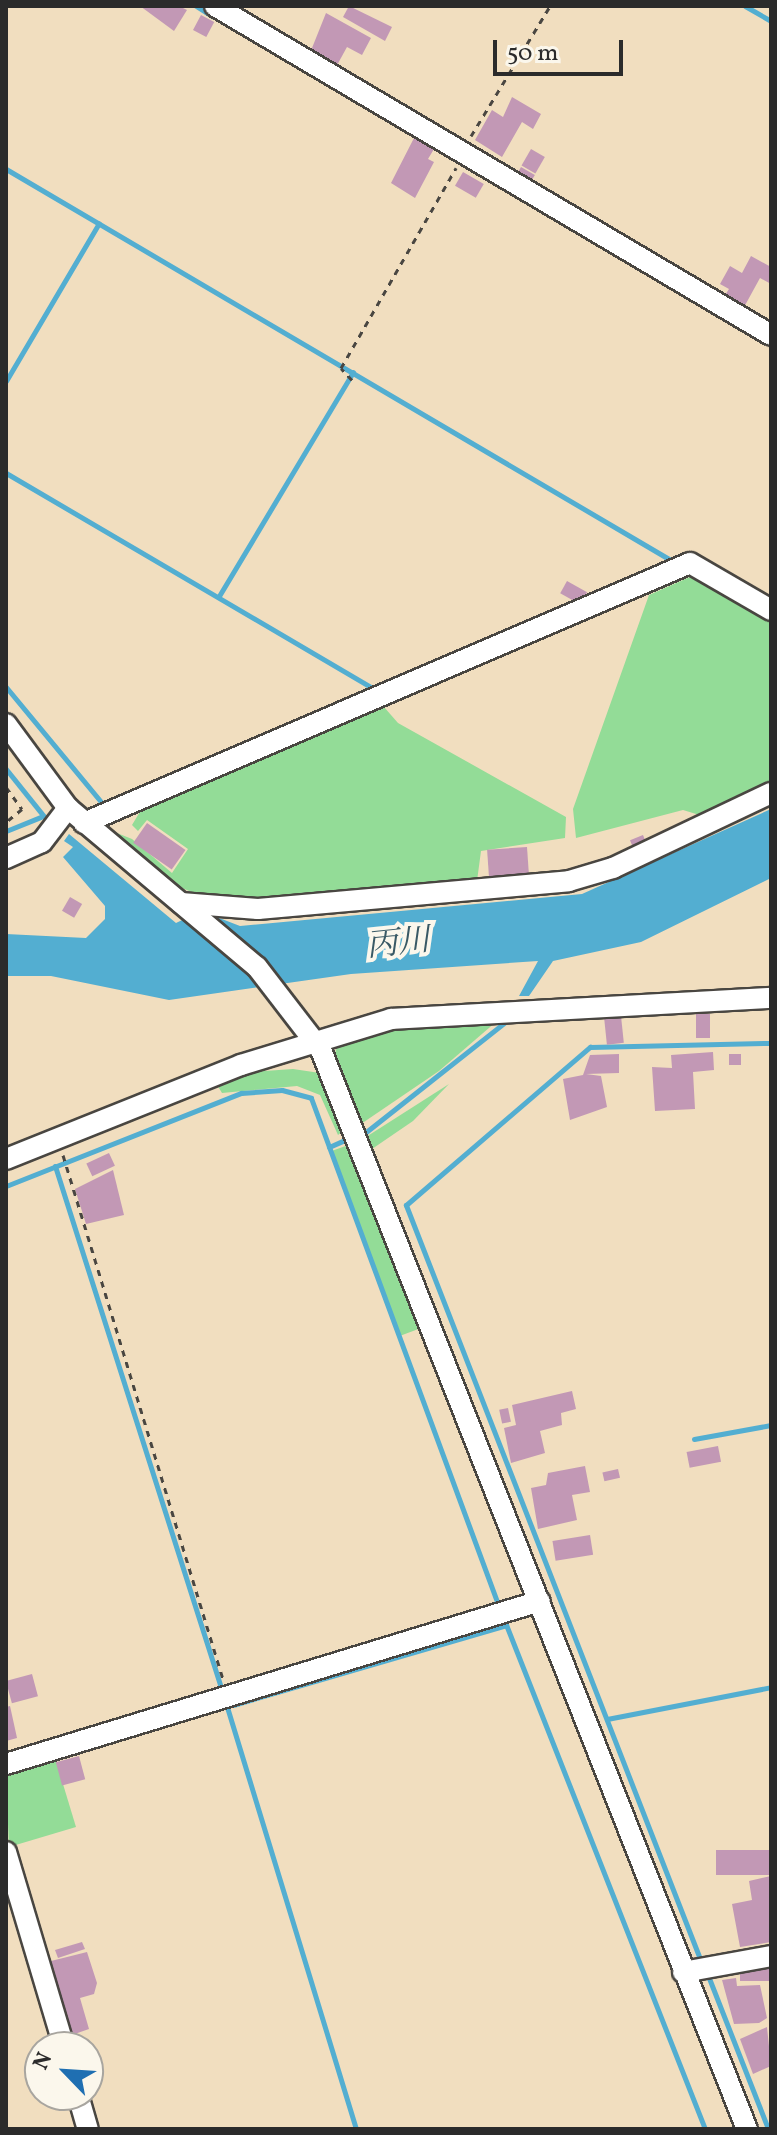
<!DOCTYPE html>
<meta charset="utf-8">
<style>
body{margin:0}
#map{position:relative;width:777px;height:2135px;overflow:hidden;background:#f1debf;font-family:Vollkorn,"Noto Serif JP",serif}
div>[style]{position:absolute}
.green>*{inset:0;background:#93dc97;transform-origin:0 0}
.water>*{inset:0;background:#53aed1}
.stream>*{height:5px;margin:-2.5px;padding:0 2.5px;transform-origin:2.5px;border-radius:2.5px;background:#53aed1}
.building>*{inset:0;background:#c298b5;transform-origin:0 0}
.path>*{height:3px;margin-top:-1.5px;transform-origin:0;background:repeating-linear-gradient(90deg,#494641 0 6px,transparent 0 12px)}
.roads{filter:drop-shadow(2px 0 #494641) drop-shadow(-2px 0 #494641) drop-shadow(0 2px #494641) drop-shadow(0 -2px #494641)}
.street>*{height:20px;margin:-10px;padding:0 10px;transform-origin:10px;border-radius:10px;background:#fff}
span{translate:-50% -50%;white-space:nowrap;text-align:center;line-height:1.15;-webkit-text-stroke:8px #fbf7ec;paint-order:stroke}
.water-label{font-size:32px;color:#395965;font-style:italic}
.frame{position:absolute;inset:0;border:8px solid #2b2b2b;pointer-events:none}
.north{position:absolute;left:24px;top:2031px;width:80px;height:80px;box-sizing:border-box;background:#fbf7ec;border:2px solid #a8a59f;border-radius:50%;rotate:295deg;font-size:22px;font-weight:700;line-height:32px;text-align:center;color:#2b2b2b}
.north::after{content:'';display:block;margin:auto;width:28px;height:36px;background:#1f6fb2;clip-path:polygon(50% 0,100% 100%,50% 72%,0 100%)}
.scale{position:absolute;left:493px;top:40px;width:130px;height:36px;box-sizing:border-box;border:4px solid #2b2b2b;border-top:0;padding-left:10px;font-size:24px;line-height:28px;white-space:nowrap;color:#2b2b2b;-webkit-text-stroke:6px #fbf7ec;paint-order:stroke}
</style>
<div id="map">
<div class="green">
<div style="clip-path:polygon(692px 576px,771px 622px,771px 786px,706px 817px,683px 810px,576px 838px,573px 809px,649px 595px)"></div>
<div style="clip-path:polygon(384px 707px,398px 723px,566px 817px,565px 838px,481px 851px,477px 881px,265px 902px,204px 897px,177px 886px,97px 825px,132px 839px,172px 873px,188px 849px,147px 820px,138px 831px,132px 825px,141px 810px)"></div>
<div style="clip-path:polygon(504px 1015px,439px 1071px,361px 1124px,334px 1056px,339px 1041px,426px 1019px)"></div>
<div style="clip-path:polygon(293px 1069px,320px 1073px,346px 1128px,338px 1135px,320px 1095px,297px 1086px,222px 1093px,216px 1083px,238px 1073px)"></div>
<div style="clip-path:polygon(449px 1084px,413px 1121px,372px 1149px,366px 1137px)"></div>
<div style="left:351px;top:1144px;width:197px;height:22px;rotate:70deg"></div>
<div style="clip-path:polygon(56px 1761px,76px 1827px,9px 1847px,6px 1776px)"></div>
</div>
<div class="water">
<div style="clip-path:polygon(771px 809px,771px 878px,641px 942px,553px 961px,529px 996px,519px 996px,538px 961px,351px 974px,169px 1000px,51px 976px,6px 976px,6px 934px,86px 938px,105px 919px,105px 906px,63px 857px,73px 847px,64px 841px,69px 834px,176px 923px,201px 911px,240px 926px,582px 894px)"></div>
</div>
<div class="stream">
<div style="left:196px;top:6px;width:19px;rotate:32deg"></div>
<div style="left:745px;top:6px;width:30px;rotate:30deg"></div>
<div style="left:297px;top:65px;width:77px;rotate:30.6deg"></div>
<div style="left:6px;top:169px;width:775px;rotate:30.47deg"></div>
<div style="left:6px;top:381px;width:183px;rotate:-59.5deg"></div>
<div style="left:6px;top:473px;width:431px;rotate:30.4deg"></div>
<div style="left:219px;top:596px;width:261px;rotate:-59.1deg"></div>
<div style="left:6px;top:687px;width:158px;rotate:50.4deg"></div>
<div style="left:6px;top:769px;width:70px;rotate:51.3deg"></div>
<div style="left:6px;top:831px;width:37px;rotate:-22deg"></div>
<div style="left:366px;top:1132px;width:182px;rotate:-38.3deg"></div>
<div style="left:329px;top:1147px;width:20px;rotate:-24deg"></div>
<div style="left:55px;top:1166px;width:551px;rotate:72.35deg"></div>
<div style="left:6px;top:1186px;width:253px;rotate:-21.6deg"></div>
<div style="left:241px;top:1093px;width:41px;rotate:-4.2deg"></div>
<div style="left:282px;top:1090px;width:30px;rotate:15deg"></div>
<div style="left:311px;top:1098px;width:543px;rotate:69.73deg"></div>
<div style="left:694px;top:1439px;width:78px;rotate:-10.3deg"></div>
<div style="left:503px;top:1617px;width:550px;rotate:68.47deg"></div>
<div style="left:233px;top:1705px;width:284px;rotate:-16.3deg"></div>
<div style="left:227px;top:1707px;width:441px;rotate:73deg"></div>
<div style="left:607px;top:1719px;width:167px;rotate:-11deg"></div>
<div style="left:702px;top:1964px;width:815px;rotate:-111.31deg"></div>
<div style="left:406px;top:1205px;width:243px;rotate:-40.7deg"></div>
<div style="left:590px;top:1047px;width:181px;rotate:-1.3deg"></div>
<div style="left:707px;top:1973px;width:168px;rotate:68.6deg"></div>
</div>
<div class="building">
<div style="clip-path:polygon(140px 6px,179px 6px,187px 10px,174px 31px)"></div>
<div style="clip-path:polygon(349px 6px,392px 27px,385px 41px,343px 17px)"></div>
<div style="clip-path:polygon(326px 13px,371px 38px,362px 55px,347px 47px,336px 67px,310px 53px)"></div>
<div style="left:201px;top:15px;width:15px;height:17px;rotate:28deg"></div>
<div style="clip-path:polygon(512px 97px,541px 114px,533px 129px,522px 122px,502px 157px,475px 140px,492px 110px,503px 117px)"></div>
<div style="clip-path:polygon(414px 138px,434px 149px,428px 159px,434px 162px,415px 198px,391px 183px)"></div>
<div style="left:531px;top:149px;width:16px;height:19px;rotate:30deg"></div>
<div style="left:521px;top:167px;width:16px;height:8px;rotate:30deg"></div>
<div style="left:463px;top:172px;width:24px;height:16px;rotate:30deg"></div>
<div style="clip-path:polygon(751px 256px,771px 267px,771px 284px,760px 278px,743px 309px,723px 298px,729px 289px,720px 284px,730px 266px,742px 273px)"></div>
<div style="left:567px;top:581px;width:23px;height:14px;rotate:29deg"></div>
<div style="left:147px;top:823px;width:47px;height:24px;rotate:35deg"></div>
<div style="left:643px;top:835px;width:11px;height:14px;rotate:68deg"></div>
<div style="left:527px;top:847px;width:31px;height:40px;rotate:86deg"></div>
<div style="left:70px;top:897px;width:14px;height:16px;rotate:30deg"></div>
<div style="left:696px;top:1014px;width:14px;height:24px"></div>
<div style="left:621px;top:1016px;width:27px;height:17px;rotate:84deg"></div>
<div style="clip-path:polygon(713px 1052px,714px 1070px,693px 1072px,695px 1109px,655px 1111px,652px 1067px,672px 1068px,671px 1055px)"></div>
<div style="clip-path:polygon(619px 1054px,619px 1073px,586px 1074px,601px 1076px,607px 1107px,570px 1120px,563px 1079px,583px 1075px,590px 1055px)"></div>
<div style="left:741px;top:1054px;width:11px;height:12px;rotate:90deg"></div>
<div style="left:109px;top:1153px;width:14px;height:25px;rotate:65deg"></div>
<div style="clip-path:polygon(113px 1170px,124px 1215px,86px 1224px,75px 1189px)"></div>
<div style="clip-path:polygon(572px 1391px,576px 1409px,561px 1413px,562px 1425px,540px 1431px,545px 1453px,511px 1463px,504px 1428px,516px 1425px,512px 1405px)"></div>
<div style="left:508px;top:1408px;width:14px;height:9px;rotate:78deg"></div>
<div style="left:718px;top:1446px;width:16px;height:32px;rotate:79deg"></div>
<div style="clip-path:polygon(585px 1466px,590px 1492px,572px 1495px,577px 1520px,538px 1529px,531px 1488px,546px 1485px,548px 1473px)"></div>
<div style="left:618px;top:1469px;width:9px;height:16px;rotate:77deg"></div>
<div style="left:590px;top:1535px;width:20px;height:38px;rotate:81deg"></div>
<div style="left:32px;top:1674px;width:23px;height:27px;rotate:75deg"></div>
<div style="clip-path:polygon(10px 1706px,17px 1738px,6px 1741px,6px 1707px)"></div>
<div style="left:79px;top:1756px;width:24px;height:24px;rotate:75deg"></div>
<div style="left:771px;top:1850px;width:25px;height:55px;rotate:90deg"></div>
<div style="clip-path:polygon(771px 1876px,771px 1942px,740px 1947px,732px 1904px,752px 1900px,749px 1881px)"></div>
<div style="clip-path:polygon(82px 1942px,85px 1949px,58px 1958px,55px 1950px)"></div>
<div style="clip-path:polygon(87px 1952px,97px 1983px,94px 1994px,80px 1998px,89px 2029px,69px 2036px,47px 1962px)"></div>
<div style="left:771px;top:1962px;width:19px;height:31px;rotate:90deg"></div>
<div style="clip-path:polygon(736px 1978px,737px 1986px,760px 1985px,767px 2018px,759px 2023px,734px 2024px,722px 1980px)"></div>
<div style="clip-path:polygon(767px 2027px,771px 2066px,753px 2074px,740px 2039px)"></div>
</div>
<div class="path">
<div style="left:471px;top:136px;width:152px;rotate:-58.7deg"></div>
<div style="left:352px;top:380px;width:16px;rotate:-133deg"></div>
<div style="left:341px;top:368px;width:231px;rotate:-60.1deg"></div>
<div style="left:6px;top:787px;width:27px;rotate:54deg"></div>
<div style="left:22px;top:809px;width:21px;rotate:141deg"></div>
<div style="left:63px;top:1155px;width:548px;rotate:73.02deg"></div>
</div>
<div class="roads">
<div class="street">
<div style="left:215px;top:6px;width:646px;rotate:30.61deg"></div>
<div style="left:6px;top:724px;width:104px;rotate:53.6deg"></div>
<div style="left:68px;top:808px;width:247px;rotate:40.1deg"></div>
<div style="left:257px;top:967px;width:105px;rotate:52.4deg"></div>
<div style="left:321px;top:1050px;width:1160px;rotate:68.46deg"></div>
<div style="left:84px;top:823px;width:659px;rotate:-23.22deg"></div>
<div style="left:690px;top:563px;width:94px;rotate:30.1deg"></div>
<div style="left:6px;top:858px;width:39px;rotate:-24deg"></div>
<div style="left:42px;top:842px;width:43px;rotate:-52.6deg"></div>
<div style="left:181px;top:903px;width:77px;rotate:4.5deg"></div>
<div style="left:258px;top:909px;width:312px;rotate:-5.1deg"></div>
<div style="left:569px;top:881px;width:46px;rotate:-16.5deg"></div>
<div style="left:613px;top:868px;width:175px;rotate:-25.4deg"></div>
<div style="left:6px;top:1159px;width:253px;rotate:-21.8deg"></div>
<div style="left:241px;top:1065px;width:157px;rotate:-17deg"></div>
<div style="left:391px;top:1019px;width:381px;rotate:-3.2deg"></div>
<div style="left:6px;top:1764px;width:558px;rotate:-16.97deg"></div>
<div style="left:6px;top:1852px;width:203px;rotate:73.4deg"></div>
<div style="left:683px;top:1972px;width:89px;rotate:-10.3deg"></div>
<div style="left:78px;top:2095px;width:35px;rotate:74deg"></div>
</div>
</div>
<div class="water-label">
<span style="left:398px;top:945px;rotate:-6deg">丙川</span>
</div>
<div class="frame"></div>
<div class="north">N</div>
<div class="scale">50 m</div>
</div>
